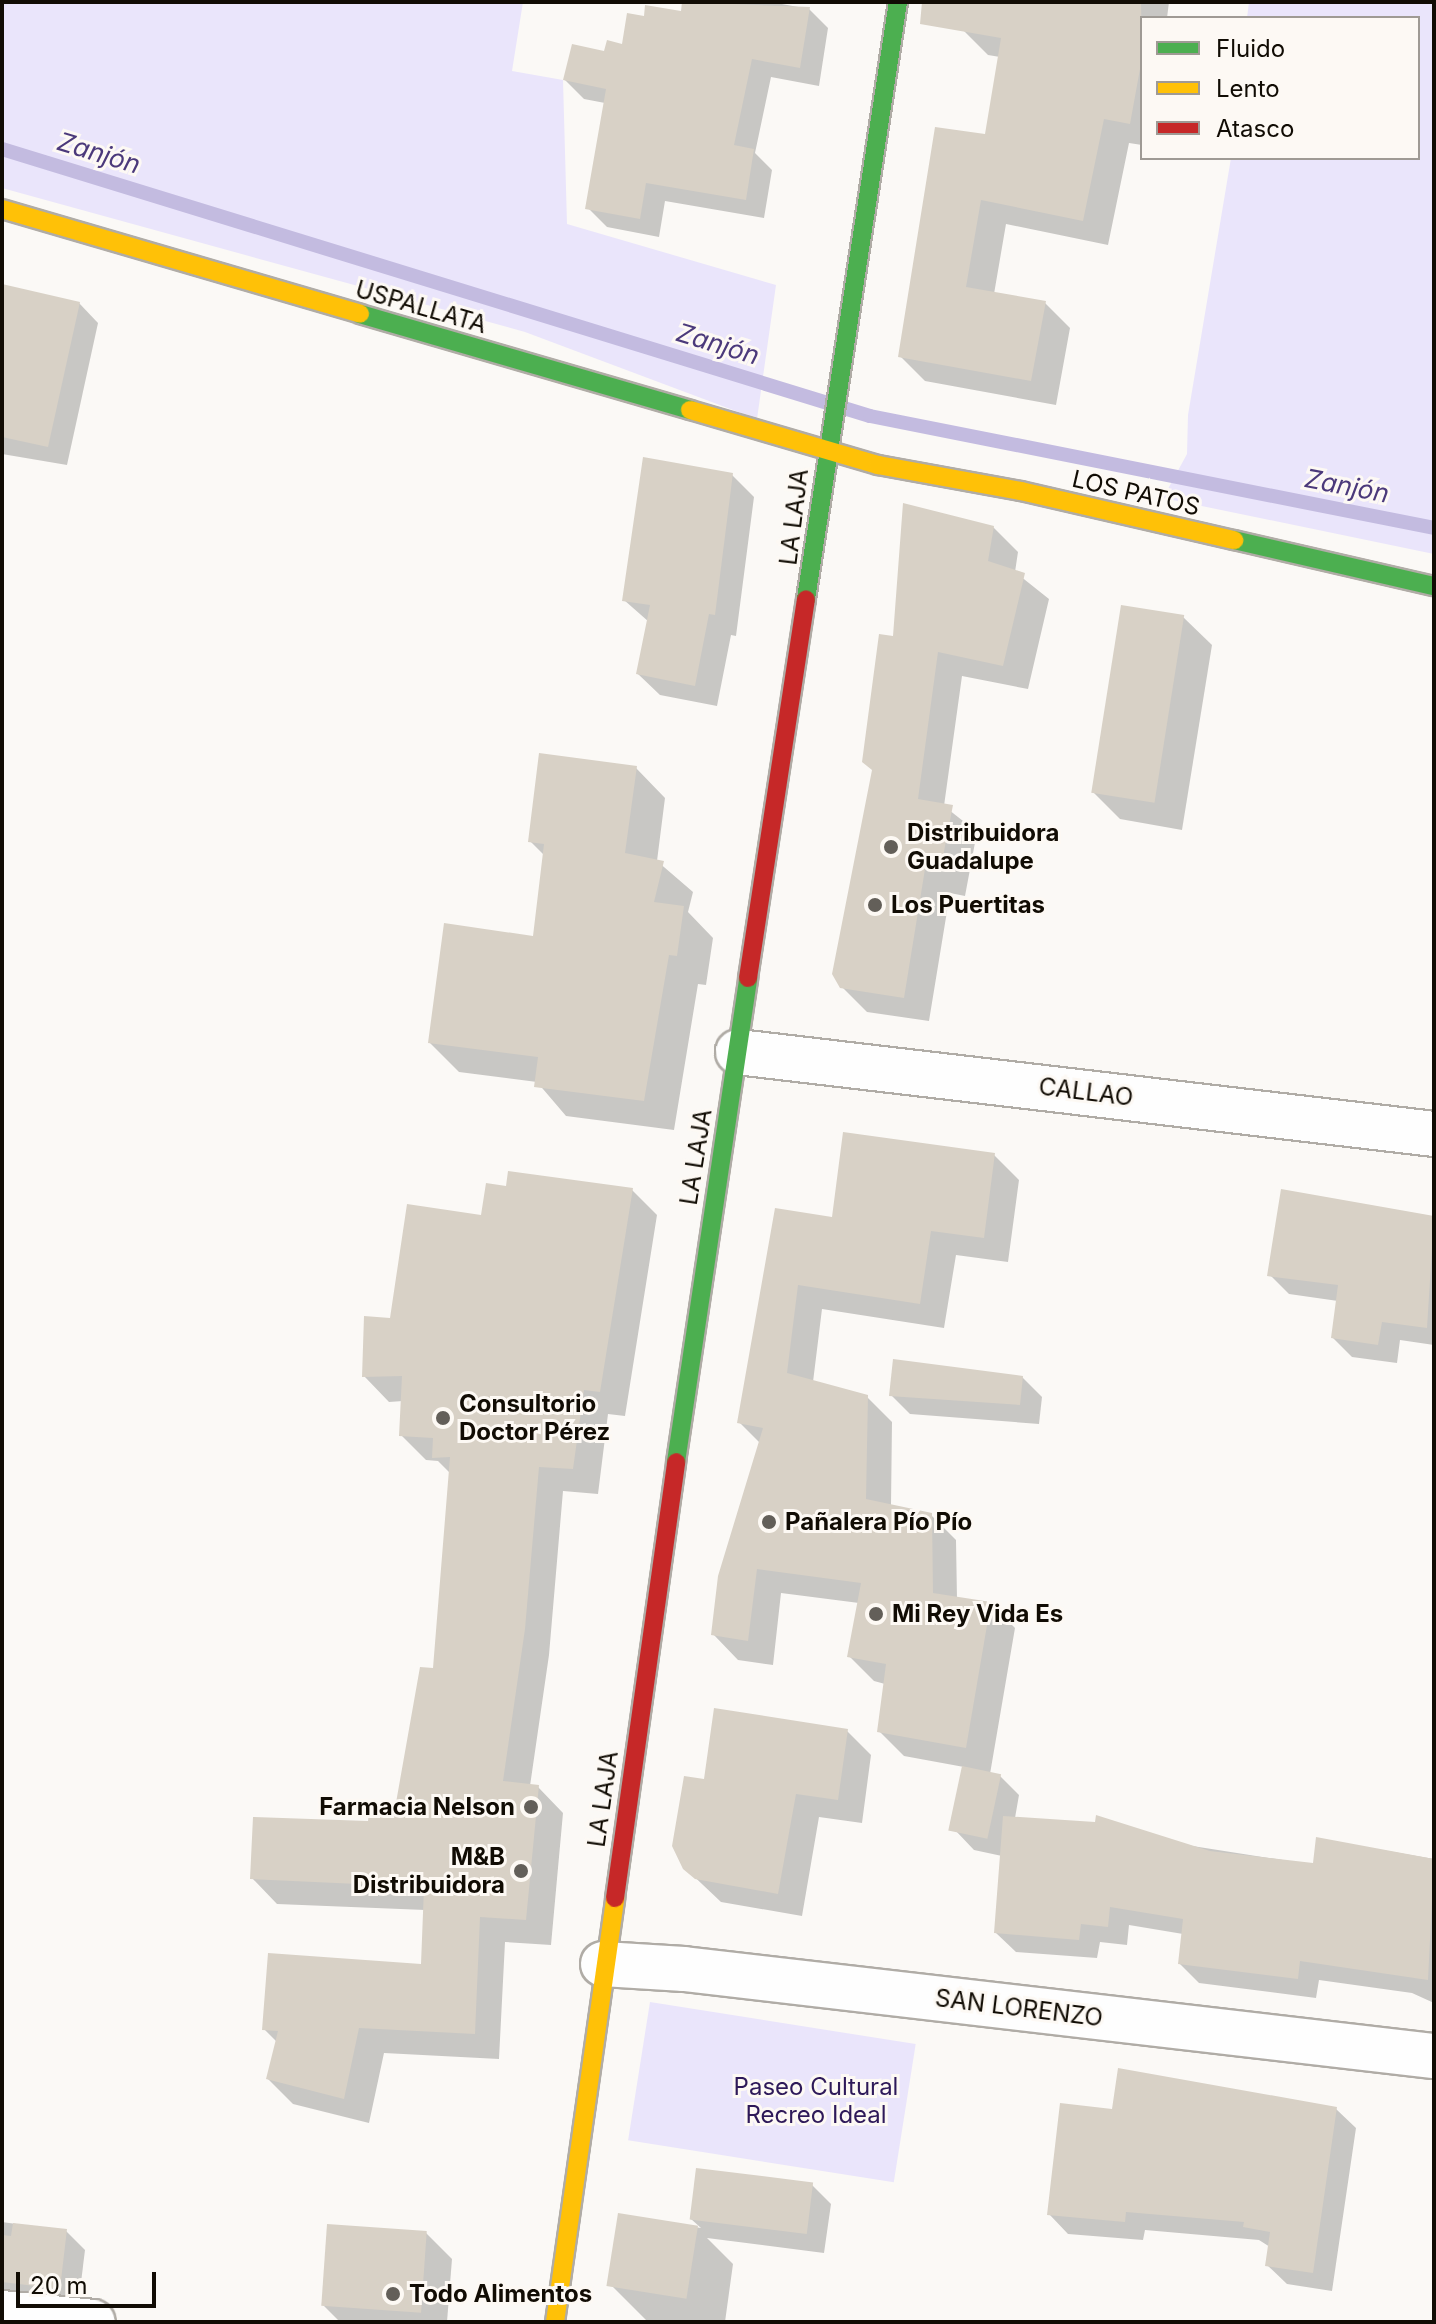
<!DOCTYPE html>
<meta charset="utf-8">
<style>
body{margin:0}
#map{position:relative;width:1436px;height:2324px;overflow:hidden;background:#fbf9f6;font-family:Inter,sans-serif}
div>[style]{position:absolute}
.green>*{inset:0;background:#eae5fb;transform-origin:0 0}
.shadow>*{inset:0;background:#0003}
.stream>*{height:14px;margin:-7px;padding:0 7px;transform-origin:7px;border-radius:7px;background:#c3bbe0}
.building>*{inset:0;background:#d8d1c6;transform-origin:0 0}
.roads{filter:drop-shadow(2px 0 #b0aca6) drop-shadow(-2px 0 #b0aca6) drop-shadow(0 2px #b0aca6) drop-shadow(0 -2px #b0aca6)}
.street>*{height:44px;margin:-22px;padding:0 22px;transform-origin:22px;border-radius:22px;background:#fefefe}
.fast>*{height:18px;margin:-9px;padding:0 9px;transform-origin:9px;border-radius:9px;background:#4caf50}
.slow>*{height:18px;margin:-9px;padding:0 9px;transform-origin:9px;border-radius:9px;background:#ffc107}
.jam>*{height:18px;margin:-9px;padding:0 9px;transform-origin:9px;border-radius:9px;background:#c62828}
.dots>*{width:22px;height:22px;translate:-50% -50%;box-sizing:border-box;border:4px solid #fdf9f4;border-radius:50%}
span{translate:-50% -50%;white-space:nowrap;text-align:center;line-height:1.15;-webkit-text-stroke:6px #fdf9f4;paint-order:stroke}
.street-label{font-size:24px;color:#110c04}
.poi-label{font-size:24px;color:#110c04;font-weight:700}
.left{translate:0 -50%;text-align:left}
.right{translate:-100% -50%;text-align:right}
.park-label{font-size:24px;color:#2e1959}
.water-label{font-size:26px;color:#4b397b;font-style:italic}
.frame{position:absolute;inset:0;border:4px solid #110c04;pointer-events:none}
.legend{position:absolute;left:1140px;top:16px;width:280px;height:144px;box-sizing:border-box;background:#fdf9f4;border:2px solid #9f9a94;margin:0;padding:10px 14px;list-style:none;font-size:24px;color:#110c04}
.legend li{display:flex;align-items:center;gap:16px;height:40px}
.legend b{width:40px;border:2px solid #9f9a94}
.scale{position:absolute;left:16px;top:2272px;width:140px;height:36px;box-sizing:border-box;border:4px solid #110c04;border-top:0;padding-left:10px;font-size:24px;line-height:28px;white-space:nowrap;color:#110c04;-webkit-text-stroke:6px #fdf9f4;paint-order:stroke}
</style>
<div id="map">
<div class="green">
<div style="clip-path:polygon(2px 2px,523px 2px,512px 71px,563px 80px,567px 224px,776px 285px,757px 419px,525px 332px,2px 188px)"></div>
<div style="clip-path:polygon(1249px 2px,1434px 2px,1434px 554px,1163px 498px,1187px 454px,1188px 415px,1231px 158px,1418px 158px,1418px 18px,1247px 18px)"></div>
<div style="left:650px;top:2002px;width:269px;height:140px;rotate:9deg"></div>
</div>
<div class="shadow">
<div style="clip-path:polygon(684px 2px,771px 2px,809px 9px,828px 28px,819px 86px,771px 77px,755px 153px,772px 170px,764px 218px,665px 201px,659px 237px,607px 227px,588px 208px,605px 103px,584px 99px,565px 80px,624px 46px,646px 18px,682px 13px)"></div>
<div style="clip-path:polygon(967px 2px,1169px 2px,1167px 18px,1142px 18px,1142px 145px,1129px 143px,1108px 245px,1006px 224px,994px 294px,1045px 303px,1070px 328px,1056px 405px,925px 381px,900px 356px,987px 137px,1000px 57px,988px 55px,963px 30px)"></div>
<div style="clip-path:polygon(2px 287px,79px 303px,98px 323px,67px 465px,2px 454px)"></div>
<div style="clip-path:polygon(732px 475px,754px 497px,736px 636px,731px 635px,717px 706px,660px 695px,638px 674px,649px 622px,624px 600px)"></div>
<div style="clip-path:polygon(993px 527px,1018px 552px,1015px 572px,1049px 599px,1028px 689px,962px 676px,944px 806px,977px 832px,965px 896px,950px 893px,929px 1021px,867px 1012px,842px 987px,895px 639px)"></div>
<div style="clip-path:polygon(1183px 617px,1212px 645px,1182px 830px,1120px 819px,1092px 791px)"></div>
<div style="clip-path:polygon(636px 768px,665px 798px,657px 861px,693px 892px,688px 912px,713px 938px,706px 985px,698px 984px,674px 1130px,566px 1116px,537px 1082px,459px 1072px,430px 1043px,534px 938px,545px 856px,530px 841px)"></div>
<div style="clip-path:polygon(994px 1155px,1019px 1180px,1008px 1262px,956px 1255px,944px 1328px,822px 1309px,813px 1382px,867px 1397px,892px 1422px,891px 1506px,931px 1515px,956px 1540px,957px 1599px,990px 1603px,1015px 1628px,990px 1774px,1000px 1776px,1019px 1795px,1015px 1818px,1314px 1865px,1318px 1839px,1434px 1859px,1434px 2003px,1412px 1993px,1319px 1980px,1316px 1998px,1199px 1983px,1180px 1964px,1183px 1934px,1129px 1925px,1127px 1945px,1100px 1942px,1097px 1958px,1016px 1952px,996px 1933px,1002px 1856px,974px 1850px,955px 1830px,964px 1767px,904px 1756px,879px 1731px,885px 1684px,874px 1681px,849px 1656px,859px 1603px,781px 1593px,773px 1665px,738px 1660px,713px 1634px,760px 1443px,739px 1422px,776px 1210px,833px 1219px)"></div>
<div style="clip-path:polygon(632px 1190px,657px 1215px,625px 1416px,608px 1414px,598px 1494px,563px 1491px,549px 1655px,530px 1786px,538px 1787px,563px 1813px,551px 1945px,505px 1942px,499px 2059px,384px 2053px,369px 2123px,293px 2104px,268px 2079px,277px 2042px,264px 2029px,423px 1966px,425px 1910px,277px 1904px,252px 1878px,396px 1816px,434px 1670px,450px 1473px,438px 1461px,426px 1460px,401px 1435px,403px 1401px,389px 1402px,364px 1376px,391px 1320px,483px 1218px)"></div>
<div style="clip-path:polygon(1282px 1191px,1434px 1218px,1434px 1345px,1400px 1340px,1397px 1363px,1352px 1357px,1333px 1338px,1338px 1301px,1289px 1294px,1270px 1275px)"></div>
<div style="clip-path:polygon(1022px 1377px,1042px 1397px,1039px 1424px,910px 1414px,891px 1395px)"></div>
<div style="clip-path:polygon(847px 1731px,871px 1755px,862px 1823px,819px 1817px,802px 1916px,721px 1902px,684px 1867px,706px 1782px)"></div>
<div style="clip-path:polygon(1336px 2109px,1356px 2128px,1332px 2291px,1287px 2284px,1267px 2265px,1270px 2247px,1259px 2240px,1145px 2230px,1143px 2240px,1068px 2234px,1049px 2214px)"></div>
<div style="clip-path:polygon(812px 2185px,831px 2204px,824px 2253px,707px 2238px,733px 2264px,725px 2322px,648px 2322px,612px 2286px,620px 2216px,701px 2228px,691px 2219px)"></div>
<div style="clip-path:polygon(2px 2222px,66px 2231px,85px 2250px,78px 2307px,2px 2298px)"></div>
<div style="clip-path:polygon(426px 2233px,452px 2259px,447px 2322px,340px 2322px,323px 2305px)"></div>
</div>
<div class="stream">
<div style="left:2px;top:149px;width:908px;rotate:17.1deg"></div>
<div style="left:870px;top:416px;width:575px;rotate:11.23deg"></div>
</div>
<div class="building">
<div style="clip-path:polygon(682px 2px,810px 7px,800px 68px,752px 59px,734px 145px,754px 149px,746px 200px,646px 183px,640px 219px,585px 209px,606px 89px,563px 80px,572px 44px,604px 51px,607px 40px,622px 44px,627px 13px,644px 16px,645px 5px,681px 11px)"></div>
<div style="clip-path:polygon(922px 2px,1141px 2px,1142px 58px,1130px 124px,1104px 119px,1083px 221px,981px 200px,966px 287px,1046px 301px,1031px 381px,898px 357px,935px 127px,985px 134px,1001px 38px,920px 24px)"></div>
<div style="clip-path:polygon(2px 284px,80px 302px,48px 447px,2px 437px)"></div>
<div style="clip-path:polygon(643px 457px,733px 473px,715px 615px,709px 614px,695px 686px,636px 674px,650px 605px,622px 601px)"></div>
<div style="clip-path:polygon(903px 503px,994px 526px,988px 561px,1025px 573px,1003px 666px,938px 652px,918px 799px,953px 805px,940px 872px,925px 869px,904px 998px,840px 988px,832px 974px,872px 770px,862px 762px,879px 634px,893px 636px)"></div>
<div style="left:1121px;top:605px;width:64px;height:190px;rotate:9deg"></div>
<div style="clip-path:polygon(539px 753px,637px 766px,625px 853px,664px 861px,654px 902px,684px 906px,677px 956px,669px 955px,644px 1101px,534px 1087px,538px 1057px,428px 1043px,444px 923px,533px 936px,544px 844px,528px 842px)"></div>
<div style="clip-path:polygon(843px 1132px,995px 1153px,984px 1238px,931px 1231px,920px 1304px,798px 1285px,787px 1373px,868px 1395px,866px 1499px,932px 1513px,933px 1593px,991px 1602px,966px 1748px,877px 1732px,886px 1664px,847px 1657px,861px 1583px,757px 1569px,748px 1641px,711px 1635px,718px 1576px,763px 1428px,737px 1423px,775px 1208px,832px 1217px)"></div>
<div style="clip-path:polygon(508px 1171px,633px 1188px,600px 1392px,584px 1390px,573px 1469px,539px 1467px,525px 1629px,503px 1781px,539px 1785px,526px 1920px,480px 1917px,475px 2034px,359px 2028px,344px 2099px,266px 2079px,278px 2031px,262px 2030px,268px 1953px,421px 1964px,424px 1887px,250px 1879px,253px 1817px,368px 1821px,369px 1813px,394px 1814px,420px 1667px,433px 1668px,450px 1457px,432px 1458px,433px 1438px,399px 1436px,402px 1376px,362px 1377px,364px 1316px,390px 1318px,407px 1204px,481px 1215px,486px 1183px,506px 1186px)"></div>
<div style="clip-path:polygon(1281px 1189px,1434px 1216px,1427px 1328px,1382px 1322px,1378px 1345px,1331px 1338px,1338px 1285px,1267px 1276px)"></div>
<div style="clip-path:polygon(893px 1359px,1023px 1376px,1020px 1405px,889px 1396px)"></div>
<div style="clip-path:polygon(714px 1708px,848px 1729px,838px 1800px,796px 1794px,778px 1894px,695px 1879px,683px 1869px,672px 1846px,684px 1776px,704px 1779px)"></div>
<div style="left:962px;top:1766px;width:40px;height:66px;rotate:12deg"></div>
<div style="clip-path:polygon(1096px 1815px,1210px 1851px,1313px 1863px,1316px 1837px,1434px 1859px,1428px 1980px,1300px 1961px,1298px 1979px,1178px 1964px,1183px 1919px,1110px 1907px,1108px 1927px,1081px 1924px,1079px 1940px,994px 1933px,1003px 1816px,1095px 1822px)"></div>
<div style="clip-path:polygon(1118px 2068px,1337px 2107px,1313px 2273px,1265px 2266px,1270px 2232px,1243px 2227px,1244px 2222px,1126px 2212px,1125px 2222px,1047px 2215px,1060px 2103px,1112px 2109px)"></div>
<div style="left:696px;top:2168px;width:118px;height:52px;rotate:7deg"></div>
<div style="left:618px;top:2213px;width:81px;height:74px;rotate:9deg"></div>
<div style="clip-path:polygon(13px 2223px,67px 2229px,60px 2289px,2px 2282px,2px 2235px,11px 2236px)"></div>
<div style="left:327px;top:2224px;width:100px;height:82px;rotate:4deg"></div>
</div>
<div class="roads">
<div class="street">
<div style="left:738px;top:1052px;width:701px;rotate:6.72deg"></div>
<div style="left:603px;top:1964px;width:81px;rotate:3.5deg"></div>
<div style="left:684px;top:1969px;width:755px;rotate:6.62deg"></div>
<div style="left:2px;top:2313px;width:91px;rotate:5.6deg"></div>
</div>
<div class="fast">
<div style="left:360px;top:314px;width:344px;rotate:16.2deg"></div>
<div style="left:1234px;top:540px;width:205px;rotate:13deg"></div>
<div style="left:806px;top:599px;width:604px;rotate:-81.24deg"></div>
<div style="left:676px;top:1462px;width:489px;rotate:-81.5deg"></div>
</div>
<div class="slow">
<div style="left:2px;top:209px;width:373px;rotate:16.3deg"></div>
<div style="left:690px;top:410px;width:196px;rotate:16.3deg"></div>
<div style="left:878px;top:465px;width:145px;rotate:10.3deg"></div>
<div style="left:1021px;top:491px;width:219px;rotate:13deg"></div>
<div style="left:555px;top:2322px;width:428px;rotate:-81.9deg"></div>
</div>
<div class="jam">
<div style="left:748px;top:978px;width:383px;rotate:-81.3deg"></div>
<div style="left:615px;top:1898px;width:440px;rotate:-82deg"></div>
</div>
</div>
<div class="dots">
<div style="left:891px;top:847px;background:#635f59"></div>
<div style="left:875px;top:905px;background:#635f59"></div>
<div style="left:443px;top:1418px;background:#635f59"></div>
<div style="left:769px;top:1522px;background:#635f59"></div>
<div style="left:876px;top:1614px;background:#635f59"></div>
<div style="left:531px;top:1807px;background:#635f59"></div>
<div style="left:521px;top:1871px;background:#635f59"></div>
<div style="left:393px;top:2294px;background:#635f59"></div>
</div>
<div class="street-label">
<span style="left:421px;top:307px;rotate:16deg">USPALLATA</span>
<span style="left:1136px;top:493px;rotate:13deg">LOS PATOS</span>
<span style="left:794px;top:517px;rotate:-83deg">LA LAJA</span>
<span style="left:1086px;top:1092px;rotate:7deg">CALLAO</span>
<span style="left:696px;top:1157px;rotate:-81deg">LA LAJA</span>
<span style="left:603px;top:1799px;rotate:-82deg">LA LAJA</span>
<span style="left:1019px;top:2008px;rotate:7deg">SAN LORENZO</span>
</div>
<div class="poi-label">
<span class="left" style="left:907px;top:847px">Distribuidora<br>Guadalupe</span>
<span class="left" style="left:891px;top:905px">Los Puertitas</span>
<span class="left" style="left:459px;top:1418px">Consultorio<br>Doctor Pérez</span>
<span class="left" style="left:785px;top:1522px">Pañalera Pío Pío</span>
<span class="left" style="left:892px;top:1614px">Mi Rey Vida Es</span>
<span class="right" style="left:515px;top:1807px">Farmacia Nelson</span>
<span class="right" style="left:505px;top:1871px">M&amp;B<br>Distribuidora</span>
<span class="left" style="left:409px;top:2294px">Todo Alimentos</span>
</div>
<div class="park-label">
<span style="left:816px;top:2101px">Paseo Cultural<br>Recreo Ideal</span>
</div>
<div class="water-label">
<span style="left:99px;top:153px;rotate:17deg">Zanjón</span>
<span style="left:718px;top:344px;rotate:17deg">Zanjón</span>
<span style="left:1347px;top:486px;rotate:11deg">Zanjón</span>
</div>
<div class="frame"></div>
<ul class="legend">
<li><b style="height:10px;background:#4caf50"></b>Fluido</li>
<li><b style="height:10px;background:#ffc107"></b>Lento</li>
<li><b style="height:10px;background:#c62828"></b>Atasco</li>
</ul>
<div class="scale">20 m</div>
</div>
